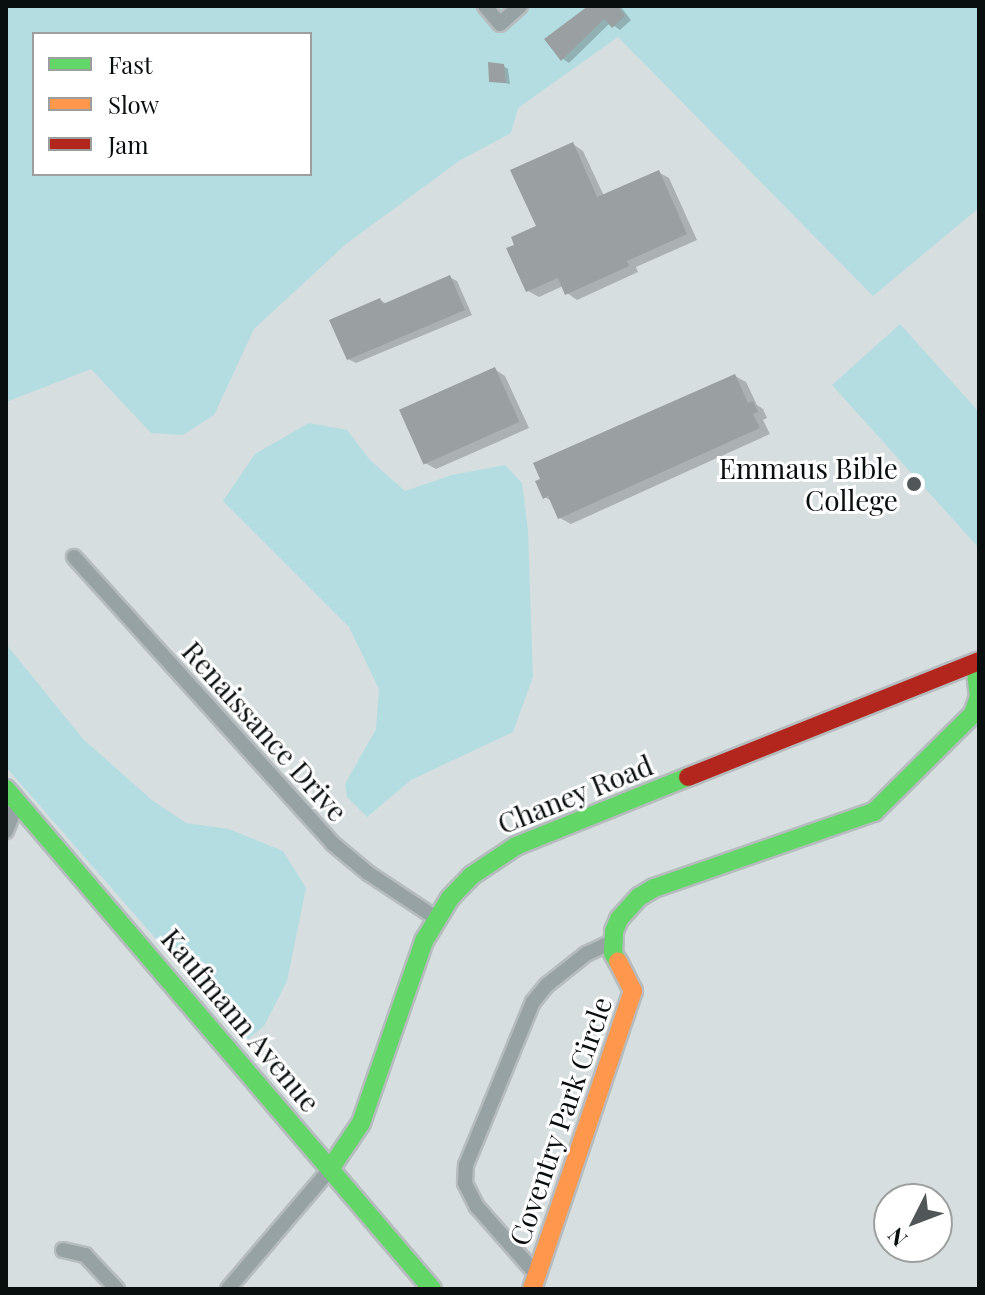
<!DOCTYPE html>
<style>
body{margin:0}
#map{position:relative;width:985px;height:1295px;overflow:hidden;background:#d6dee0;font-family:"Playfair Display",serif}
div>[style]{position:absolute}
.green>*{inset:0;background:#b4dde2}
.shadow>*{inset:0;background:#0003}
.building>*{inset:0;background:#9aa0a1;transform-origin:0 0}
.roads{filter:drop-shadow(2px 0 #b6bcbe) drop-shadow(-2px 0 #b6bcbe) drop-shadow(0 2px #b6bcbe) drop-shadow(0 -2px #b6bcbe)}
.street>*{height:14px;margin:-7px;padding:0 7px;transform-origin:7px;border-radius:7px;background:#97a2a4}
.fast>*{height:18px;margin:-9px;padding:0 9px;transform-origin:9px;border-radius:9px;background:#63d668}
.slow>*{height:18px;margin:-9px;padding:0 9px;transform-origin:9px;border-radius:9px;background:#ff974d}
.jam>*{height:18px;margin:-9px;padding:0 9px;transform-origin:9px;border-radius:9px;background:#b3261e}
.dots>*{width:22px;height:22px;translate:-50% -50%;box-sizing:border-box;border:4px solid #fff;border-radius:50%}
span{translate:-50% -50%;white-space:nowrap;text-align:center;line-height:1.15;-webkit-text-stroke:6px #fff;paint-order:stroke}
.poi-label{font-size:28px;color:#090e0e}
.right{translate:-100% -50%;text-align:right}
.street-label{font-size:28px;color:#090e0e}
.frame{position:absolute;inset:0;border:8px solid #090e0e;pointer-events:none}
.legend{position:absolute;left:32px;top:32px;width:280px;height:144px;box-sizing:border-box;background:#fff;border:2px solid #9d9f9f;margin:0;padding:10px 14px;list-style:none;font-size:24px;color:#090e0e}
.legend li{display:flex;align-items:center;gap:16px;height:40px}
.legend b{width:40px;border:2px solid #9d9f9f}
.north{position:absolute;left:873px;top:1183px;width:80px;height:80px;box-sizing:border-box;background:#fff;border:2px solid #9d9f9f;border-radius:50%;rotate:228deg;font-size:22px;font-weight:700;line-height:32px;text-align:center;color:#090e0e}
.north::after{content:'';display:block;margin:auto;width:28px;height:36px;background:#515758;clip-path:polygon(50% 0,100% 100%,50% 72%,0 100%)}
</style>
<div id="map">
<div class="green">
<div style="clip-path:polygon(evenodd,6px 6px,979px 6px,979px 208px,873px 296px,618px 37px,518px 108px,511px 133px,459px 161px,346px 244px,254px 329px,214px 415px,183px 435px,151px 433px,91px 369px,6px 402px,6px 6px,34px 34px,310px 34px,310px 174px,34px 174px,34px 34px)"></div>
<div style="clip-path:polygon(900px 324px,979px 412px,978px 547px,832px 385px)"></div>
<div style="clip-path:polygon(309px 423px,347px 430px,370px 460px,405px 491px,452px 475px,505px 465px,522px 483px,528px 531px,533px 677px,513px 732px,411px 780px,367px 817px,347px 797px,345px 784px,376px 729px,379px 689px,349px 627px,223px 501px,255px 454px)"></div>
<div style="clip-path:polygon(6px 644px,83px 739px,153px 801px,186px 823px,229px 829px,283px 851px,306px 888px,287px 981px,264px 1026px,245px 1041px,6px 767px)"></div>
</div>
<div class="shadow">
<div style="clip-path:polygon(592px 6px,620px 6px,631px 20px,620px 30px,610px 23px,569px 63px,563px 59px)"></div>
<div style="clip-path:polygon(503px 66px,508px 69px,510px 84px,491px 81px)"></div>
<div style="clip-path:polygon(573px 144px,583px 151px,604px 196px,658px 172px,669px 178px,697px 240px,636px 267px,638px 272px,577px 300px,567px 293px,563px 286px,539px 297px,528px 291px,538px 227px)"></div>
<div style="clip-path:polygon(449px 277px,457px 281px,472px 315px,356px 363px,348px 359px,380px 300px,387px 304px)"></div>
<div style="clip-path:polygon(494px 369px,505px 376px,529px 428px,436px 469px,425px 463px)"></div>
<div style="clip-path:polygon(735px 376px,746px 382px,757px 405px,763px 409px,767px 418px,763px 420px,770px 434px,571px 524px,560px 518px,553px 502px,545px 497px)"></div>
</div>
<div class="building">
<div style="clip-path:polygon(588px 6px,618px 6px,625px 16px,612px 28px,604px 19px,561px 61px,544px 39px)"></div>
<div style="clip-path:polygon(488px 62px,504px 64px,506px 83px,489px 82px)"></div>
<div style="clip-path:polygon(573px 142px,597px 197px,659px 170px,687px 234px,627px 261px,629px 266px,565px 295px,558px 278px,526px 292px,506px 248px,514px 245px,511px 237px,536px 226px,510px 170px)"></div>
<div style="clip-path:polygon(450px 275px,465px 310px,347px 360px,329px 320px,380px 298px,383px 304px)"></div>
<div style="left:495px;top:367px;width:60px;height:105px;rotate:66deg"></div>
<div style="clip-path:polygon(735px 374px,748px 403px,753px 401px,758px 412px,753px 414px,760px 428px,558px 519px,548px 496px,543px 499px,535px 481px,540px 479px,533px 463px)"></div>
</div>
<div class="roads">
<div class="street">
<div style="left:485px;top:6px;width:23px;rotate:50deg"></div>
<div style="left:500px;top:24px;width:27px;rotate:-42deg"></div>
<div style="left:74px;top:557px;width:385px;rotate:47.9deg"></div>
<div style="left:332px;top:843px;width:47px;rotate:39.8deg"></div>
<div style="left:368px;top:873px;width:82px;rotate:33.5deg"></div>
<div style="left:6px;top:831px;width:32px;rotate:-68deg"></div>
<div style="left:63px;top:1250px;width:23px;rotate:13deg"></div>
<div style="left:85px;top:1255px;width:47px;rotate:46.7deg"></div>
<div style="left:537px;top:1275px;width:91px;rotate:-131.4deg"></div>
<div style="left:477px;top:1207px;width:27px;rotate:-117deg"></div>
<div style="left:465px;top:1183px;width:18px;rotate:-87deg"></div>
<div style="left:466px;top:1165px;width:176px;rotate:-67.7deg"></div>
<div style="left:533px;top:1002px;width:22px;rotate:-51deg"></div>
<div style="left:547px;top:985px;width:50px;rotate:-38.5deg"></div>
<div style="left:586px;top:954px;width:29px;rotate:-25deg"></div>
<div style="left:228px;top:1289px;width:157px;rotate:-49.6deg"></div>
</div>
<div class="fast">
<div style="left:6px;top:789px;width:657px;rotate:49.57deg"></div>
<div style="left:618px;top:962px;width:10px;rotate:-119deg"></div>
<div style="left:613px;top:953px;width:22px;rotate:-87deg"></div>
<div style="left:614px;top:931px;width:13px;rotate:-67deg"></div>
<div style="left:619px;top:919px;width:30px;rotate:-48deg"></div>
<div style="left:639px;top:897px;width:17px;rotate:-31deg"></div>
<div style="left:654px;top:888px;width:233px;rotate:-19.1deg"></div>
<div style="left:874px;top:812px;width:139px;rotate:-44.7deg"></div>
<div style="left:973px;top:714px;width:18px;rotate:-71deg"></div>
<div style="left:979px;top:697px;width:34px;rotate:-97deg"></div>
<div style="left:330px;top:1169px;width:55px;rotate:-56deg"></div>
<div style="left:361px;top:1123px;width:193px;rotate:-70.9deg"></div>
<div style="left:424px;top:941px;width:50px;rotate:-58.8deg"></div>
<div style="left:450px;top:898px;width:30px;rotate:-46deg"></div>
<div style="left:471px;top:876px;width:54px;rotate:-33.7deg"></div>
<div style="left:516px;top:846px;width:185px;rotate:-21.9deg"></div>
</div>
<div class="slow">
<div style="left:532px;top:1289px;width:315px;rotate:-71.3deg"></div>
<div style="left:633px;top:991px;width:33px;rotate:-117deg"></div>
</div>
<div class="jam">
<div style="left:688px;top:777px;width:313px;rotate:-21.7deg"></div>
</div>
</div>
<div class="dots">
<div style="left:914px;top:484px;background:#515758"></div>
</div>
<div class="poi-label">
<span class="right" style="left:898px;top:484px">Emmaus Bible<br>College</span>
</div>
<div class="street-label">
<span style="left:265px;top:731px;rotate:48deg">Renaissance Drive</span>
<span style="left:575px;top:794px;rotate:-22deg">Chaney Road</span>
<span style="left:241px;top:1020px;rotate:50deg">Kaufmann Avenue</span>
<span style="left:560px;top:1121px;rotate:-71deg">Coventry Park Circle</span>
</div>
<div class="frame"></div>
<ul class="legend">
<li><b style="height:10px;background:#63d668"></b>Fast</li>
<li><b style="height:10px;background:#ff974d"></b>Slow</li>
<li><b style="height:10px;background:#b3261e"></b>Jam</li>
</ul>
<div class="north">N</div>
</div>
